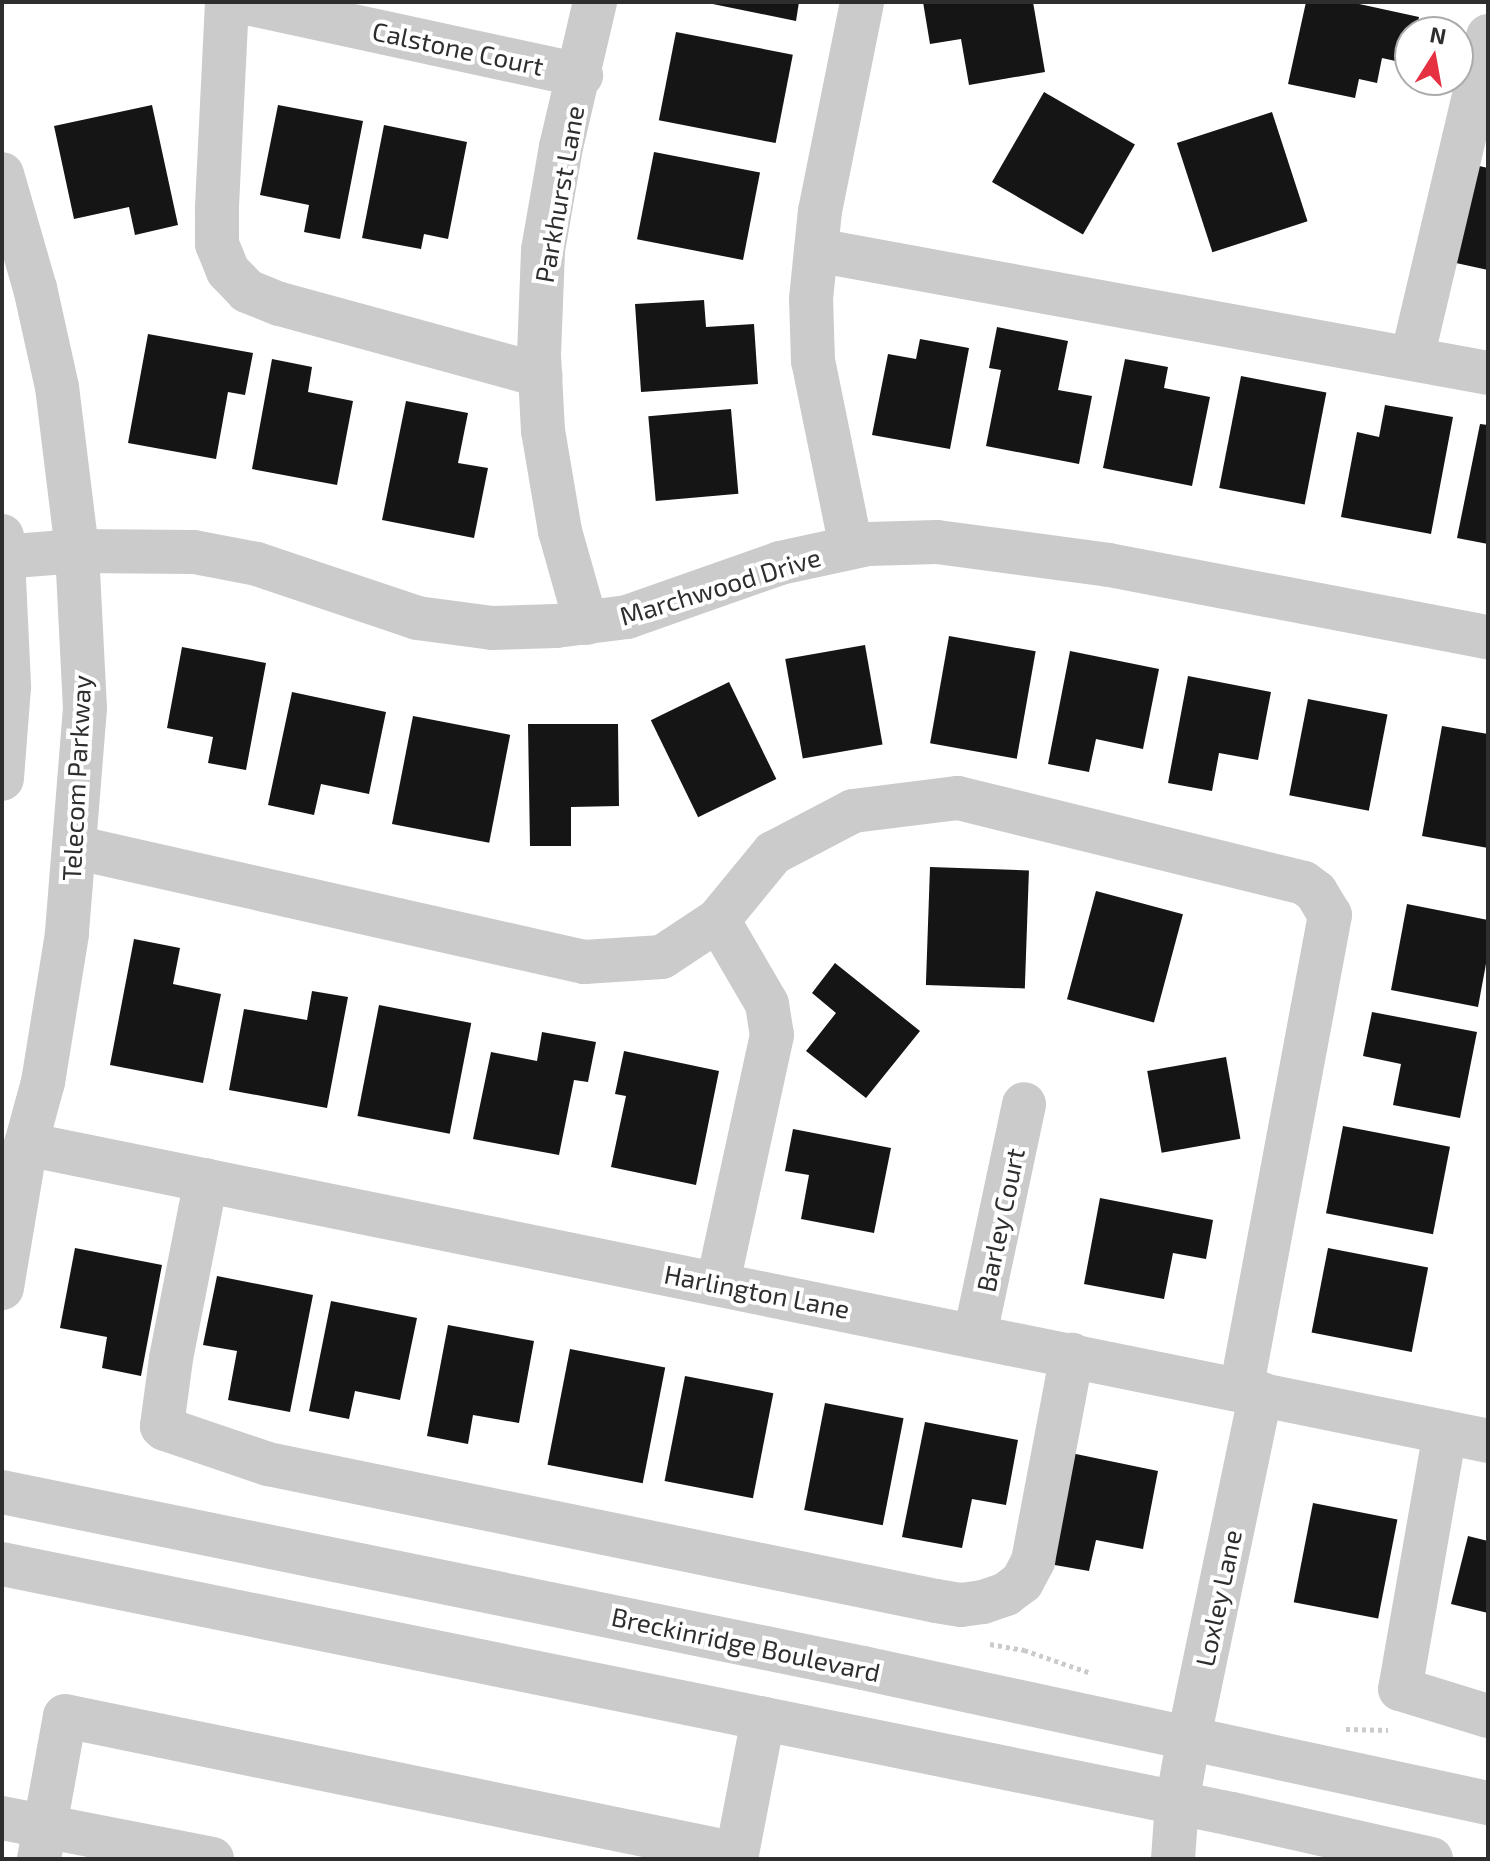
<!DOCTYPE html>
<style>
body{margin:0}
#map{position:relative;width:1490px;height:1861px;overflow:hidden;background:#fff;font-family:"Exo 2",sans-serif}
div>[style]{position:absolute}
.building>*{inset:0;background:#151515;transform-origin:0 0}
.path>*{height:5px;margin-top:-2.5px;transform-origin:0;background:repeating-linear-gradient(90deg,#cbcbcb 0 4px,transparent 0 8px)}
.minor>*{height:44px;margin:-22px;padding:0 22px;transform-origin:22px;border-radius:22px;background:#cbcbcb}
span{translate:-50% -50%;white-space:nowrap;text-align:center;line-height:1.15;-webkit-text-stroke:8px #fff;paint-order:stroke}
.street-label{font-size:26px;color:#2e2e2e}
.frame{position:absolute;inset:0;border:4px solid #2e2e2e;pointer-events:none}
.north{position:absolute;left:1394px;top:16px;width:80px;height:80px;box-sizing:border-box;background:#fff;border:2px solid #ababab;border-radius:50%;rotate:11deg;font-size:22px;font-weight:700;line-height:32px;text-align:center;color:#2e2e2e}
.north::after{content:'';display:block;margin:auto;width:28px;height:36px;background:#e53142;clip-path:polygon(50% 0,100% 100%,50% 72%,0 100%)}
</style>
<div id="map">
<div class="building">
<div style="clip-path:polygon(703px 2px,799px 2px,796px 21px)"></div>
<div style="clip-path:polygon(923px 2px,1033px 2px,1045px 72px,969px 85px,961px 39px,930px 44px)"></div>
<div style="clip-path:polygon(1306px 2px,1350px 2px,1419px 17px,1416px 32px,1410px 32px,1409px 64px,1382px 58px,1377px 83px,1359px 79px,1355px 98px,1288px 84px)"></div>
<div style="left:676px;top:32px;width:119px;height:90px;rotate:11deg"></div>
<div style="left:1044px;top:92px;width:105px;height:104px;rotate:30deg"></div>
<div style="clip-path:polygon(152px 105px,178px 225px,135px 235px,129px 207px,74px 219px,54px 126px)"></div>
<div style="clip-path:polygon(278px 105px,363px 121px,340px 239px,304px 232px,309px 205px,260px 195px)"></div>
<div style="left:1272px;top:112px;width:115px;height:100px;rotate:72deg"></div>
<div style="clip-path:polygon(384px 125px,467px 142px,448px 239px,424px 234px,421px 249px,362px 238px)"></div>
<div style="left:654px;top:152px;width:108px;height:89px;rotate:11deg"></div>
<div style="clip-path:polygon(1475px 165px,1488px 168px,1488px 270px,1456px 263px)"></div>
<div style="clip-path:polygon(704px 300px,706px 327px,754px 324px,758px 384px,641px 392px,635px 304px)"></div>
<div style="clip-path:polygon(997px 327px,1068px 341px,1058px 390px,1092px 396px,1079px 464px,986px 446px,1001px 370px,989px 368px)"></div>
<div style="clip-path:polygon(148px 334px,253px 353px,245px 395px,228px 392px,216px 459px,128px 443px)"></div>
<div style="clip-path:polygon(920px 339px,969px 348px,950px 449px,872px 435px,888px 354px,916px 359px)"></div>
<div style="clip-path:polygon(272px 359px,312px 367px,308px 392px,353px 401px,337px 485px,252px 469px)"></div>
<div style="clip-path:polygon(1125px 359px,1168px 367px,1164px 388px,1210px 397px,1192px 486px,1103px 468px)"></div>
<div style="left:1241px;top:376px;width:87px;height:114px;rotate:11deg"></div>
<div style="clip-path:polygon(406px 401px,468px 413px,458px 463px,488px 468px,474px 538px,382px 520px)"></div>
<div style="clip-path:polygon(1385px 405px,1453px 417px,1431px 534px,1341px 517px,1357px 432px,1379px 437px)"></div>
<div style="left:731px;top:409px;width:85px;height:83px;rotate:85deg"></div>
<div style="clip-path:polygon(1480px 424px,1488px 425px,1488px 544px,1457px 538px)"></div>
<div style="left:949px;top:636px;width:88px;height:109px;rotate:10deg"></div>
<div style="left:865px;top:645px;width:101px;height:81px;rotate:80deg"></div>
<div style="clip-path:polygon(182px 647px,266px 663px,246px 770px,208px 763px,213px 737px,167px 728px)"></div>
<div style="clip-path:polygon(1070px 651px,1159px 669px,1143px 749px,1096px 739px,1089px 772px,1048px 764px)"></div>
<div style="clip-path:polygon(1188px 676px,1271px 692px,1258px 760px,1219px 753px,1212px 791px,1168px 783px)"></div>
<div style="left:729px;top:682px;width:108px;height:87px;rotate:64deg"></div>
<div style="clip-path:polygon(292px 692px,386px 712px,369px 794px,321px 784px,314px 815px,268px 805px)"></div>
<div style="left:1308px;top:699px;width:81px;height:98px;rotate:11deg"></div>
<div style="left:413px;top:716px;width:99px;height:110px;rotate:11deg"></div>
<div style="clip-path:polygon(528px 724px,618px 724px,619px 806px,571px 807px,571px 846px,530px 846px)"></div>
<div style="clip-path:polygon(1442px 726px,1488px 734px,1488px 848px,1422px 836px)"></div>
<div style="left:930px;top:867px;width:99px;height:118px;rotate:2deg"></div>
<div style="left:1096px;top:891px;width:90px;height:112px;rotate:15deg"></div>
<div style="clip-path:polygon(1407px 904px,1488px 920px,1488px 953px,1478px 1007px,1391px 990px)"></div>
<div style="clip-path:polygon(134px 939px,180px 948px,173px 984px,221px 994px,203px 1083px,110px 1065px)"></div>
<div style="clip-path:polygon(835px 963px,920px 1031px,866px 1098px,806px 1051px,836px 1013px,812px 993px)"></div>
<div style="clip-path:polygon(312px 991px,348px 997px,327px 1108px,229px 1090px,244px 1009px,307px 1020px)"></div>
<div style="left:379px;top:1005px;width:94px;height:113px;rotate:11deg"></div>
<div style="clip-path:polygon(1372px 1012px,1477px 1032px,1460px 1118px,1393px 1105px,1401px 1064px,1363px 1056px)"></div>
<div style="clip-path:polygon(542px 1032px,596px 1042px,588px 1082px,574px 1080px,559px 1155px,473px 1139px,491px 1052px,537px 1061px)"></div>
<div style="clip-path:polygon(624px 1051px,719px 1071px,696px 1185px,611px 1167px,626px 1096px,615px 1094px)"></div>
<div style="left:1226px;top:1057px;width:83px;height:80px;rotate:80deg"></div>
<div style="left:1343px;top:1126px;width:109px;height:89px;rotate:11deg"></div>
<div style="clip-path:polygon(793px 1129px,891px 1148px,874px 1233px,801px 1219px,809px 1175px,785px 1171px)"></div>
<div style="clip-path:polygon(1100px 1198px,1213px 1220px,1206px 1259px,1173px 1253px,1164px 1299px,1084px 1284px)"></div>
<div style="clip-path:polygon(75px 1248px,162px 1265px,141px 1376px,102px 1368px,107px 1337px,60px 1328px)"></div>
<div style="left:1328px;top:1248px;width:102px;height:86px;rotate:11deg"></div>
<div style="clip-path:polygon(217px 1276px,313px 1295px,290px 1412px,228px 1400px,237px 1351px,203px 1345px)"></div>
<div style="clip-path:polygon(331px 1301px,417px 1318px,400px 1400px,355px 1391px,349px 1419px,309px 1411px)"></div>
<div style="clip-path:polygon(448px 1325px,534px 1341px,519px 1423px,473px 1415px,468px 1444px,427px 1436px)"></div>
<div style="left:570px;top:1349px;width:97px;height:118px;rotate:11deg"></div>
<div style="left:685px;top:1376px;width:90px;height:107px;rotate:11deg"></div>
<div style="left:825px;top:1403px;width:80px;height:109px;rotate:11deg"></div>
<div style="clip-path:polygon(925px 1422px,1018px 1440px,1006px 1505px,972px 1499px,962px 1548px,902px 1537px)"></div>
<div style="clip-path:polygon(1071px 1453px,1158px 1471px,1143px 1549px,1096px 1540px,1089px 1571px,1049px 1564px)"></div>
<div style="left:1313px;top:1503px;width:86px;height:101px;rotate:11deg"></div>
<div style="clip-path:polygon(1468px 1536px,1488px 1541px,1488px 1613px,1451px 1604px)"></div>
</div>
<div class="path">
<div style="left:990px;top:1644px;width:35px;rotate:10deg"></div>
<div style="left:1024px;top:1650px;width:68px;rotate:19deg"></div>
<div style="left:1346px;top:1729px;width:42px;rotate:1.4deg"></div>
</div>
<div class="minor">
<div style="left:227px;top:2px;width:208px;rotate:92.8deg"></div>
<div style="left:217px;top:210px;width:34px;rotate:90deg"></div>
<div style="left:217px;top:244px;width:29px;rotate:68deg"></div>
<div style="left:228px;top:271px;width:28px;rotate:46deg"></div>
<div style="left:247px;top:291px;width:35px;rotate:22deg"></div>
<div style="left:280px;top:304px;width:270px;rotate:15.3deg"></div>
<div style="left:242px;top:2px;width:347px;rotate:12.2deg"></div>
<div style="left:2px;top:174px;width:119px;rotate:73.9deg"></div>
<div style="left:35px;top:288px;width:101px;rotate:77.5deg"></div>
<div style="left:57px;top:387px;width:165px;rotate:83deg"></div>
<div style="left:77px;top:551px;width:157px;rotate:87.1deg"></div>
<div style="left:85px;top:708px;width:227px;rotate:94.6deg"></div>
<div style="left:67px;top:934px;width:150px;rotate:99.2deg"></div>
<div style="left:43px;top:1082px;width:64px;rotate:105.3deg"></div>
<div style="left:26px;top:1144px;width:146px;rotate:99.5deg"></div>
<div style="left:816px;top:250px;width:683px;rotate:10.37deg"></div>
<div style="left:1412px;top:358px;width:331px;rotate:-76.7deg"></div>
<div style="left:2px;top:536px;width:151px;rotate:87.3deg"></div>
<div style="left:9px;top:687px;width:92px;rotate:94.4deg"></div>
<div style="left:851px;top:547px;width:190px;rotate:-101.5deg"></div>
<div style="left:813px;top:361px;width:62px;rotate:-91.8deg"></div>
<div style="left:811px;top:299px;width:88px;rotate:-84.2deg"></div>
<div style="left:820px;top:211px;width:213px;rotate:-78.6deg"></div>
<div style="left:2px;top:557px;width:75px;rotate:-4.6deg"></div>
<div style="left:77px;top:551px;width:117px;rotate:0.5deg"></div>
<div style="left:194px;top:552px;width:64px;rotate:10.8deg"></div>
<div style="left:257px;top:564px;width:169px;rotate:18.6deg"></div>
<div style="left:417px;top:618px;width:76px;rotate:7.6deg"></div>
<div style="left:492px;top:628px;width:64px;rotate:-1.8deg"></div>
<div style="left:556px;top:626px;width:72px;rotate:-7.2deg"></div>
<div style="left:627px;top:617px;width:162px;rotate:-19.4deg"></div>
<div style="left:780px;top:563px;width:90px;rotate:-12.2deg"></div>
<div style="left:868px;top:544px;width:69px;rotate:-1.7deg"></div>
<div style="left:937px;top:542px;width:174px;rotate:7.6deg"></div>
<div style="left:1109px;top:565px;width:386px;rotate:10.8deg"></div>
<div style="left:586px;top:623px;width:96px;rotate:-105.8deg"></div>
<div style="left:560px;top:531px;width:101px;rotate:-99.6deg"></div>
<div style="left:543px;top:431px;width:76px;rotate:-93deg"></div>
<div style="left:539px;top:355px;width:105px;rotate:-87.8deg"></div>
<div style="left:543px;top:250px;width:105px;rotate:-80.1deg"></div>
<div style="left:561px;top:147px;width:149px;rotate:-76.8deg"></div>
<div style="left:74px;top:847px;width:523px;rotate:12.71deg"></div>
<div style="left:584px;top:962px;width:78px;rotate:-3.7deg"></div>
<div style="left:662px;top:957px;width:67px;rotate:-33.5deg"></div>
<div style="left:718px;top:920px;width:87px;rotate:-50.6deg"></div>
<div style="left:773px;top:853px;width:90px;rotate:-27.7deg"></div>
<div style="left:853px;top:811px;width:106px;rotate:-7.1deg"></div>
<div style="left:958px;top:798px;width:356px;rotate:13.8deg"></div>
<div style="left:1304px;top:883px;width:15px;rotate:37deg"></div>
<div style="left:1316px;top:892px;width:27px;rotate:59deg"></div>
<div style="left:1330px;top:915px;width:482px;rotate:100.6deg"></div>
<div style="left:718px;top:920px;width:97px;rotate:59.7deg"></div>
<div style="left:767px;top:1004px;width:31px;rotate:81deg"></div>
<div style="left:772px;top:1035px;width:254px;rotate:102.3deg"></div>
<div style="left:26px;top:1144px;width:1492px;rotate:11.48deg"></div>
<div style="left:206px;top:1180px;width:182px;rotate:101.1deg"></div>
<div style="left:171px;top:1359px;width:68px;rotate:97.7deg"></div>
<div style="left:162px;top:1426px;width:4px;rotate:45deg"></div>
<div style="left:165px;top:1429px;width:109px;rotate:18.8deg"></div>
<div style="left:268px;top:1464px;width:682px;rotate:11.59deg"></div>
<div style="left:936px;top:1601px;width:25px;rotate:9deg"></div>
<div style="left:961px;top:1605px;width:22px;rotate:-8deg"></div>
<div style="left:983px;top:1602px;width:24px;rotate:-19deg"></div>
<div style="left:1006px;top:1594px;width:20px;rotate:-37deg"></div>
<div style="left:1022px;top:1582px;width:24px;rotate:-62deg"></div>
<div style="left:1033px;top:1561px;width:210px;rotate:-79.3deg"></div>
<div style="left:975px;top:1335px;width:236px;rotate:-78deg"></div>
<div style="left:1445px;top:1432px;width:261px;rotate:99.9deg"></div>
<div style="left:1400px;top:1689px;width:92px;rotate:17.1deg"></div>
<div style="left:2px;top:1492px;width:879px;rotate:11.55deg"></div>
<div style="left:863px;top:1668px;width:639px;rotate:12.19deg"></div>
<div style="left:2px;top:1564px;width:1255px;rotate:11.49deg"></div>
<div style="left:1232px;top:1814px;width:204px;rotate:12.7deg"></div>
<div style="left:2px;top:1818px;width:214px;rotate:11deg"></div>
<div style="left:39px;top:1859px;width:145px;rotate:-79.7deg"></div>
<div style="left:65px;top:1716px;width:686px;rotate:11.6deg"></div>
<div style="left:736px;top:1859px;width:143px;rotate:-79.1deg"></div>
<div style="left:1173px;top:1859px;width:56px;rotate:-85.9deg"></div>
<div style="left:1177px;top:1803px;width:67px;rotate:-79.7deg"></div>
<div style="left:1189px;top:1737px;width:351px;rotate:-78.2deg"></div>
</div>
<div class="street-label">
<span style="left:458px;top:48px;rotate:12deg">Calstone Court</span>
<span style="left:559px;top:194px;rotate:-80deg">Parkhurst Lane</span>
<span style="left:720px;top:586px;rotate:-17deg">Marchwood Drive</span>
<span style="left:76px;top:778px;rotate:-87deg">Telecom Parkway</span>
<span style="left:1000px;top:1220px;rotate:-78deg">Barley Court</span>
<span style="left:757px;top:1291px;rotate:11deg">Harlington Lane</span>
<span style="left:1218px;top:1598px;rotate:-78deg">Loxley Lane</span>
<span style="left:746px;top:1644px;rotate:12deg">Breckinridge Boulevard</span>
</div>
<div class="frame"></div>
<div class="north">N</div>
</div>
